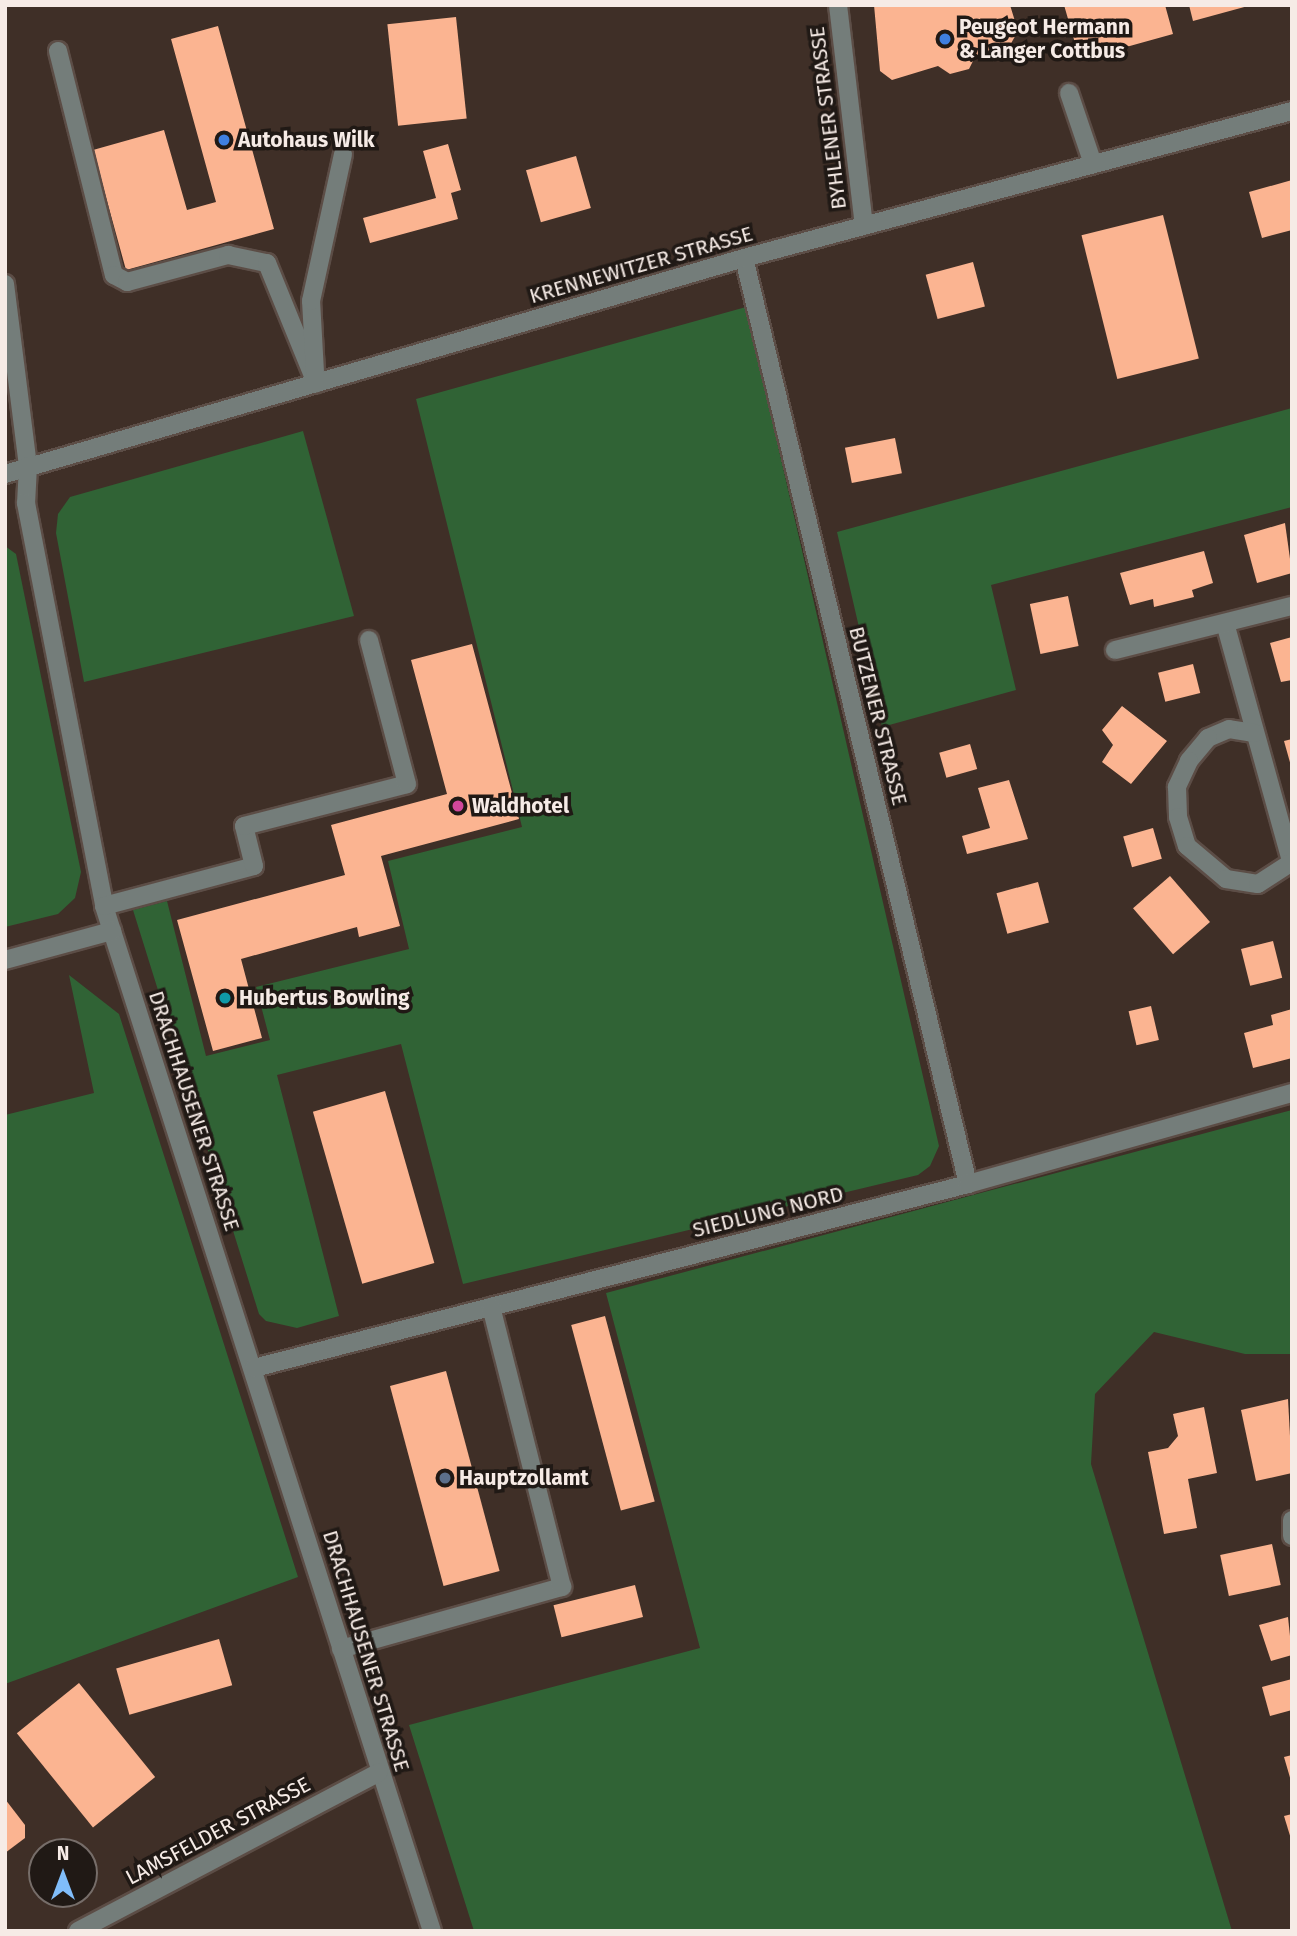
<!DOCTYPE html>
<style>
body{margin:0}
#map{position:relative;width:1297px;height:1936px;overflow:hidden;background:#3f2f27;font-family:"Fira Sans",sans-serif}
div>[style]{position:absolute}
.green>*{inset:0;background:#306335}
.building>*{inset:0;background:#fbb491;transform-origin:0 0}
.roads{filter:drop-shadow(2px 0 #5c4d46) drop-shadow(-2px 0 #5c4d46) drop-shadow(0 2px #5c4d46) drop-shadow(0 -2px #5c4d46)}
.minor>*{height:18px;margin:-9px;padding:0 9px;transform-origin:9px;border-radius:9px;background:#747d7a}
.dots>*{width:19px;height:19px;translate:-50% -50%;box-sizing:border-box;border:4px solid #201915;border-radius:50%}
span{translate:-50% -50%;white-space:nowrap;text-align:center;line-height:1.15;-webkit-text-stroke:7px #201915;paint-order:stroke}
.poi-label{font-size:21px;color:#f6ebe6;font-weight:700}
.left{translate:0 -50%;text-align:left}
.street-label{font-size:21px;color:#f6ebe6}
.frame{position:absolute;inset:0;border:7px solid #f6ebe6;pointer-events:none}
.north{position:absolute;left:28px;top:1838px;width:70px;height:70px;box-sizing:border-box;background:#201915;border:2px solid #766d69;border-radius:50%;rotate:0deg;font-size:19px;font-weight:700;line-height:28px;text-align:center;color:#f6ebe6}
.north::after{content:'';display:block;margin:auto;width:24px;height:32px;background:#80bdfa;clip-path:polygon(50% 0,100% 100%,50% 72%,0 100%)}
</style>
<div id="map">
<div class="green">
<div style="clip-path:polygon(746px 307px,939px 1146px,930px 1166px,918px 1175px,463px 1284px,401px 1044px,277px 1075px,339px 1316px,297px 1328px,266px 1321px,259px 1314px,133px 910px,167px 901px,206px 1056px,270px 1040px,256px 987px,409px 949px,388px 861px,522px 827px,416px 399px)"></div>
<div style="clip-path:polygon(1292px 408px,1292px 507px,991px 585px,1016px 690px,882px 727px,837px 532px)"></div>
<div style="clip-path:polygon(303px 431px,354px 616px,84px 682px,56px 533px,58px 514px,70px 497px)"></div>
<div style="clip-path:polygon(5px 546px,16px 554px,81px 872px,75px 898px,58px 914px,5px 927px)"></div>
<div style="clip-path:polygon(69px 975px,119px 1014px,298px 1577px,5px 1684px,5px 1115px,94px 1093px)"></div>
<div style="clip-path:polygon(1292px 1110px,1292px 1354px,1245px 1354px,1154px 1332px,1095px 1394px,1091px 1464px,1232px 1931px,474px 1931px,409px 1725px,700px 1648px,606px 1293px)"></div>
</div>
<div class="building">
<div style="clip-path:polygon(874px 5px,1010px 5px,1018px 31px,1009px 47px,975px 57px,969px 69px,950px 74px,938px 66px,892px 80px,880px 71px)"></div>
<div style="clip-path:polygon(1064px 5px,1165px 5px,1173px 34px,1119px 49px,1107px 42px,1077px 50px)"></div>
<div style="clip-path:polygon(1189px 5px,1248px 5px,1248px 6px,1193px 21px)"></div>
<div style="left:456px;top:17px;width:102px;height:69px;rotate:84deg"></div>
<div style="clip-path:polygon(218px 26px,274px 229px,126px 270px,93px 150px,164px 130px,187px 210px,216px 202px,171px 39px)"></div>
<div style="clip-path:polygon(448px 144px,461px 190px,451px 193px,458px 219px,370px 243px,363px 218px,436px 198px,423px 151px)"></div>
<div style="left:576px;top:156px;width:54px;height:52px;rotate:74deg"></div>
<div style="clip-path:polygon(1292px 180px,1292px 230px,1262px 238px,1249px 192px)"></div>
<div style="left:1163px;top:215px;width:148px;height:84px;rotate:76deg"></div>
<div style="left:973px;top:262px;width:46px;height:49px;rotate:75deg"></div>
<div style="left:895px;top:438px;width:36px;height:51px;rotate:79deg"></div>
<div style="clip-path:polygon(1285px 523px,1292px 573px,1257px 583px,1244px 535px)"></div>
<div style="clip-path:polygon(1204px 551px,1213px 583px,1192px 590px,1194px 597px,1154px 607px,1153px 599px,1130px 605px,1120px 573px)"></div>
<div style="left:1068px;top:596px;width:51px;height:39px;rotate:78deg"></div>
<div style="clip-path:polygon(1292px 637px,1292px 680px,1281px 682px,1270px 643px)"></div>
<div style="clip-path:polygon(472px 644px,519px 819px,381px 856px,400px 926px,359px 937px,357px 927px,241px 959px,262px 1038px,213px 1051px,177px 920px,345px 875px,331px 825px,447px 794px,411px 660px)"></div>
<div style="left:1193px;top:664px;width:30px;height:36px;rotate:76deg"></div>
<div style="clip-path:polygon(1122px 706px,1167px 741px,1131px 784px,1102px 762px,1113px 745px,1102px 730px)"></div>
<div style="clip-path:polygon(1292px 739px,1292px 766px,1291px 766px,1284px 741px)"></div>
<div style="left:970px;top:744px;width:26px;height:32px;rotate:74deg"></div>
<div style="clip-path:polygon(1009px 780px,1028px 839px,967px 854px,962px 836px,990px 828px,978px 788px)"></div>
<div style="left:1153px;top:828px;width:32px;height:31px;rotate:74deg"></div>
<div style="left:1170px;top:876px;width:61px;height:49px;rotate:49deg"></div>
<div style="left:1038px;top:882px;width:42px;height:43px;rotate:75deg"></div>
<div style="left:1273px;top:941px;width:38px;height:33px;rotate:76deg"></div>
<div style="left:1151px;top:1006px;width:35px;height:23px;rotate:77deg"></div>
<div style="clip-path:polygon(1292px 1009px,1292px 1058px,1253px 1068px,1244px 1033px,1273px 1025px,1271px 1015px)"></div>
<div style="left:385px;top:1091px;width:179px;height:75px;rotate:74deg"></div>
<div style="left:605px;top:1316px;width:192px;height:35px;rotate:75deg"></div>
<div style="left:446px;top:1371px;width:207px;height:58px;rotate:75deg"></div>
<div style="clip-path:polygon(1288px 1399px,1292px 1473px,1256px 1481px,1241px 1410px)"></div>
<div style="clip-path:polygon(1204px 1407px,1217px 1473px,1188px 1479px,1197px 1528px,1164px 1534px,1148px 1452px,1168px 1448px,1178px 1436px,1173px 1414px)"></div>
<div style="left:1272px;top:1544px;width:42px;height:53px;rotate:78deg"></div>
<div style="left:635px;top:1585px;width:33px;height:84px;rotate:76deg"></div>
<div style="clip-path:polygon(1288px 1617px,1292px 1655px,1271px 1661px,1259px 1625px)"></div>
<div style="left:219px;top:1639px;width:48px;height:107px;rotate:74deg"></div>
<div style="clip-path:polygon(1292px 1679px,1292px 1710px,1270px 1716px,1262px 1687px)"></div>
<div style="left:79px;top:1683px;width:121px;height:80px;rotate:51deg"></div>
<div style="clip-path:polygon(1292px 1755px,1292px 1781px,1291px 1781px,1284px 1757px)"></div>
<div style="clip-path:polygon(5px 1799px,25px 1825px,25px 1838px,5px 1853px)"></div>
<div style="clip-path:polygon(1292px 1814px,1292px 1839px,1291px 1839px,1284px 1816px)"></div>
</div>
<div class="roads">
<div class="minor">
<div style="left:838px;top:5px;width:222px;rotate:83.3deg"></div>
<div style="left:58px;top:51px;width:231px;rotate:76deg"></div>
<div style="left:114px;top:275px;width:15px;rotate:28deg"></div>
<div style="left:127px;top:282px;width:105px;rotate:-15deg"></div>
<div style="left:228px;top:255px;width:40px;rotate:12deg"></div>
<div style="left:267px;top:263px;width:130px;rotate:67.8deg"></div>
<div style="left:1069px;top:93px;width:75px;rotate:71.3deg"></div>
<div style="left:744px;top:258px;width:953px;rotate:76.4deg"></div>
<div style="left:5px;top:284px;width:183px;rotate:82.8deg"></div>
<div style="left:28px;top:466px;width:37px;rotate:93deg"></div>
<div style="left:26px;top:503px;width:410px;rotate:79deg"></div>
<div style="left:104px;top:906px;width:1076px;rotate:72.26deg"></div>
<div style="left:315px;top:372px;width:71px;rotate:-93.2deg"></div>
<div style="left:311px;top:301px;width:150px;rotate:-77.7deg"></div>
<div style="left:5px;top:474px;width:770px;rotate:-16.29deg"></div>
<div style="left:744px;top:258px;width:567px;rotate:-15.02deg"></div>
<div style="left:1225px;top:623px;width:250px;rotate:74.5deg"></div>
<div style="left:1115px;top:650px;width:182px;rotate:-14deg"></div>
<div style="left:1254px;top:733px;width:25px;rotate:-171deg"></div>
<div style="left:1229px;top:729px;width:23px;rotate:157deg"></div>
<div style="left:1208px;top:738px;width:30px;rotate:130deg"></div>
<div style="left:1189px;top:761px;width:29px;rotate:115deg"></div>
<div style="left:1177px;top:787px;width:30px;rotate:88deg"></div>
<div style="left:1178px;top:817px;width:30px;rotate:73deg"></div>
<div style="left:1187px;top:846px;width:51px;rotate:40.2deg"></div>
<div style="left:1226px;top:879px;width:32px;rotate:9deg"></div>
<div style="left:1258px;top:884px;width:40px;rotate:-32.9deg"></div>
<div style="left:104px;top:906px;width:155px;rotate:-14.9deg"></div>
<div style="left:254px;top:866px;width:41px;rotate:-104deg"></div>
<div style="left:244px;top:826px;width:168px;rotate:-14.4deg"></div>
<div style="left:407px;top:784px;width:149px;rotate:-104.8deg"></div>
<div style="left:5px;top:960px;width:111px;rotate:-15.2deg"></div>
<div style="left:254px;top:1368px;width:737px;rotate:-14.45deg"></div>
<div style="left:968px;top:1184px;width:337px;rotate:-15.7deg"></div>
<div style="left:1292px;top:1520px;width:16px;rotate:90deg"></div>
<div style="left:341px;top:1649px;width:230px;rotate:-15.7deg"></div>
<div style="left:562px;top:1587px;width:289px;rotate:-104.2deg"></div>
<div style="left:78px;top:1931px;width:340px;rotate:-27.8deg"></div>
</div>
</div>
<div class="dots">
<div style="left:945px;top:39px;background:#3f7fe0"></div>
<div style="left:224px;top:140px;background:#3f7fe0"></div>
<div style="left:458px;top:806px;background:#d1479c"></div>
<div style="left:225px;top:998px;background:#0f9aa8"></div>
<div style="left:445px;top:1478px;background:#5c6f8a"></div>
</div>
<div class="poi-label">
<span class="left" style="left:959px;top:39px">Peugeot Hermann<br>&amp; Langer Cottbus</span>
<span class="left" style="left:238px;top:140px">Autohaus Wilk</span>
<span class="left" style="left:472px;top:806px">Waldhotel</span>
<span class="left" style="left:239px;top:998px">Hubertus Bowling</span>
<span class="left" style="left:459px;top:1478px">Hauptzollamt</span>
</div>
<div class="street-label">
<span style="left:828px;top:118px;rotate:-97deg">BYHLENER STRASSE</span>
<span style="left:641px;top:265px;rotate:-16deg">KRENNEWITZER STRASSE</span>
<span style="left:878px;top:716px;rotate:76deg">BUTZENER STRASSE</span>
<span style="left:194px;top:1111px;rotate:72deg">DRACHHAUSENER STRASSE</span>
<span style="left:768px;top:1212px;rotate:-14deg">SIEDLUNG NORD</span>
<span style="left:366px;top:1651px;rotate:73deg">DRACHHAUSENER STRASSE</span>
<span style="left:218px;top:1831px;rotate:-28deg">LAMSFELDER STRASSE</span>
</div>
<div class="frame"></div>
<div class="north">N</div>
</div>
